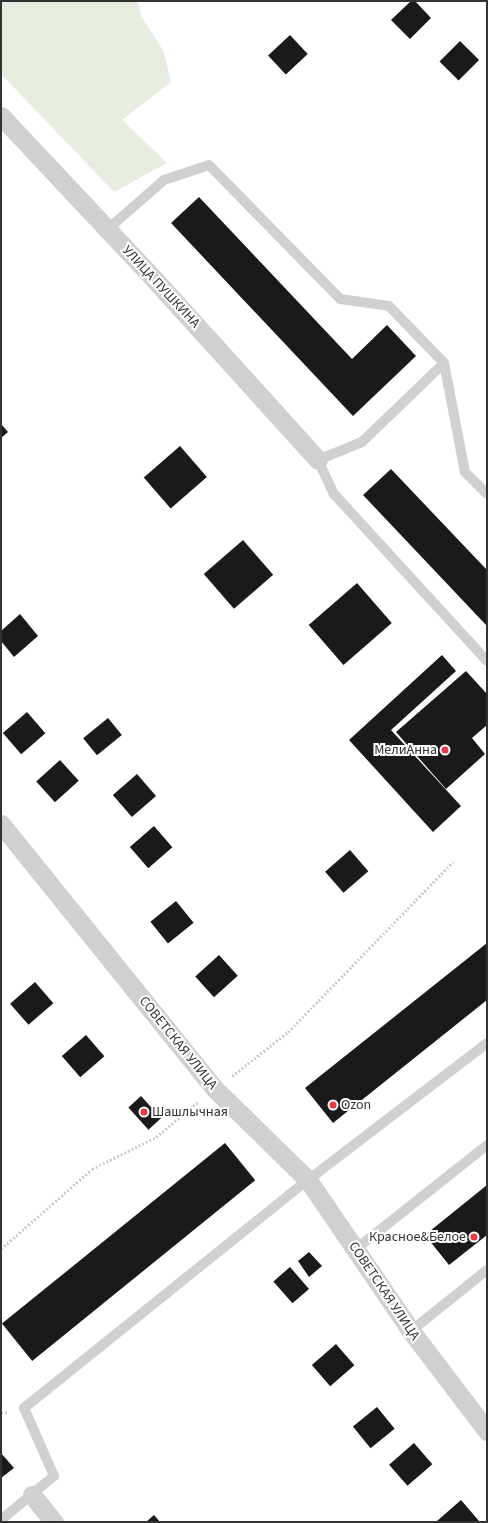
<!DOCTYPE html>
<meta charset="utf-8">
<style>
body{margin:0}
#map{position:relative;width:488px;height:1523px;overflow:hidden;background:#fff;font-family:"Source Sans 3",sans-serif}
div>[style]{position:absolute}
.green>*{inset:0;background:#e6ecdf}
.building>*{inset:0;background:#1a1a1a;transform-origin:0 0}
.path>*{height:2.5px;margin-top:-1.25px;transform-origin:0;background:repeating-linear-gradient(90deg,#cdcdcd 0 2px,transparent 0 4px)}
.lane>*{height:10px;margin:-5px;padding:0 5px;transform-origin:5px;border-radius:5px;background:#d0d0d0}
.street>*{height:19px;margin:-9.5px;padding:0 9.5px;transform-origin:9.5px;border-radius:9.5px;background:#d0d0d0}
.dots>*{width:11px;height:11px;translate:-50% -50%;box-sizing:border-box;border:2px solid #fff;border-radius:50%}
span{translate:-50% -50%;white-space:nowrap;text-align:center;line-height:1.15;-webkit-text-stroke:4px #fff;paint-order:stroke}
.street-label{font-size:14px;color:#333}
.poi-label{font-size:14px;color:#333}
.right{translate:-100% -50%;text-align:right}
.left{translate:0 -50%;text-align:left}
.frame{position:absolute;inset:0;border:2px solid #333;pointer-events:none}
</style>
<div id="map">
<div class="green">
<div style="clip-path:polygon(1px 1px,138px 1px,141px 16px,164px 52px,171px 82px,122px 120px,167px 163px,114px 192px,1px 74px)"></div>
</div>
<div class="building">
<div style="clip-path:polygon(411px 1px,415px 1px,431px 18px,410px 39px,391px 20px)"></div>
<div style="left:290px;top:35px;width:26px;height:30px;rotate:47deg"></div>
<div style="left:460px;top:41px;width:27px;height:29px;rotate:45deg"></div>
<div style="clip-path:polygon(199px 197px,352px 359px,387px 325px,416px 356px,353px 416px,171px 223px)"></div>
<div style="clip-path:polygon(1px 424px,8px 432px,1px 438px)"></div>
<div style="left:180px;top:446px;width:41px;height:48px;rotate:49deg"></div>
<div style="clip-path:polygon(391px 469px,487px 570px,487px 626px,363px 495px)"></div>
<div style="left:243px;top:540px;width:46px;height:52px;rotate:49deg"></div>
<div style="left:357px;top:583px;width:53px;height:64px;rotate:49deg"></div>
<div style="clip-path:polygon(20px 614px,38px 636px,14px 657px,1px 641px,1px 631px)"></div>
<div style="clip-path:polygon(442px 655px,456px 671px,391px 730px,461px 806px,433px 832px,349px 740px)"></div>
<div style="clip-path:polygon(466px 671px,487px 694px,487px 725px,472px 738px,485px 754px,446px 789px,396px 732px)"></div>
<div style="left:27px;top:712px;width:28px;height:32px;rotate:49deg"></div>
<div style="left:108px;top:718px;width:22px;height:32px;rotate:51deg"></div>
<div style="left:60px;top:760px;width:28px;height:32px;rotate:48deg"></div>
<div style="left:137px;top:774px;width:29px;height:32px;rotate:49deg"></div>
<div style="left:154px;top:826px;width:28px;height:32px;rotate:49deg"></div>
<div style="left:350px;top:850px;width:28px;height:33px;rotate:49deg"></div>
<div style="left:176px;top:901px;width:28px;height:33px;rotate:51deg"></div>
<div style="clip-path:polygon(487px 943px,487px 1000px,333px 1123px,305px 1088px)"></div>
<div style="left:219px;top:955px;width:28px;height:32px;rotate:48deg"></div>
<div style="left:35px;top:982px;width:28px;height:33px;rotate:49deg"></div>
<div style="left:86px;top:1035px;width:28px;height:32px;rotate:49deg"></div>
<div style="left:141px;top:1096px;width:30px;height:17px;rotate:48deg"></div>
<div style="left:225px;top:1143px;width:48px;height:287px;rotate:51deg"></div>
<div style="clip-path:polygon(487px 1185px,487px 1235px,449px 1265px,425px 1235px)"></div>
<div style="clip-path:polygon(309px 1252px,322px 1266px,309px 1277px,298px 1261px)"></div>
<div style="left:290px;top:1267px;width:29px;height:22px;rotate:49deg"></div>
<div style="left:336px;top:1344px;width:28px;height:32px;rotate:49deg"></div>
<div style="left:377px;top:1407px;width:28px;height:31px;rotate:51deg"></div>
<div style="left:414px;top:1443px;width:28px;height:33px;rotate:49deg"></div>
<div style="clip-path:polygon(1px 1453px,14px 1468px,1px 1478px)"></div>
<div style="clip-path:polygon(461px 1500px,479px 1521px,438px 1522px,437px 1521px)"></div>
<div style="clip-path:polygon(154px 1515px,160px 1522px,146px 1522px)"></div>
</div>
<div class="path">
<div style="left:232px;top:1076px;width:71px;rotate:-38.2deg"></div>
<div style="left:288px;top:1032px;width:237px;rotate:-45.9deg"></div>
<div style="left:1px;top:1249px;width:121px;rotate:-41.3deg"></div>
<div style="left:92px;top:1169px;width:72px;rotate:-26.6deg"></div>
<div style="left:156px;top:1137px;width:55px;rotate:-39.8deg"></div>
<div style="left:1px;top:1413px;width:7px;rotate:-8deg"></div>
</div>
<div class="lane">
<div style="left:108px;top:229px;width:74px;rotate:-41.2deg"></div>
<div style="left:164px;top:180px;width:47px;rotate:-18.4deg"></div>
<div style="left:209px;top:165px;width:187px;rotate:45.6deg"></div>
<div style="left:340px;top:299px;width:49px;rotate:8.1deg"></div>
<div style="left:389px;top:306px;width:79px;rotate:46deg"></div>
<div style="left:444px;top:363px;width:111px;rotate:79.1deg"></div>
<div style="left:465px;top:472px;width:31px;rotate:45deg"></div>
<div style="left:444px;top:363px;width:114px;rotate:136.1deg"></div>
<div style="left:362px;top:442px;width:48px;rotate:157.8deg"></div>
<div style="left:318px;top:460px;width:38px;rotate:65deg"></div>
<div style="left:334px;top:494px;width:226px;rotate:47.5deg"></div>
<div style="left:356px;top:1249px;width:167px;rotate:-38.4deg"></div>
<div style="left:411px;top:1331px;width:97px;rotate:-38.8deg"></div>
<div style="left:1px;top:1520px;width:69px;rotate:-39.7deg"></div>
<div style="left:54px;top:1476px;width:74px;rotate:-113.8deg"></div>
<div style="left:24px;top:1408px;width:364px;rotate:-38.8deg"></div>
<div style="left:308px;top:1180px;width:225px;rotate:-37.4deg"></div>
</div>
<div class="street">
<div style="left:1px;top:116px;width:224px;rotate:46.8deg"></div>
<div style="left:154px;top:279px;width:244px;rotate:47.8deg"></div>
<div style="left:1px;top:824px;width:341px;rotate:51.1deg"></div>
<div style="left:215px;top:1089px;width:130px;rotate:44.4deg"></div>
<div style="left:308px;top:1180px;width:183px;rotate:55.7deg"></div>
<div style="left:411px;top:1331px;width:126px;rotate:52.8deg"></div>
<div style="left:32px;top:1495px;width:35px;rotate:51deg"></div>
</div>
<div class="dots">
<div style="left:445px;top:750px;background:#e63946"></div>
<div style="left:333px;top:1105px;background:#e63946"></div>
<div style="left:144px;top:1112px;background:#e63946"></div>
<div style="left:474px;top:1237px;background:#e63946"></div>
</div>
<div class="street-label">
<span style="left:161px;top:287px;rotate:47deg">УЛИЦА ПУШКИНА</span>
<span style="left:178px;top:1043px;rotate:51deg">СОВЕТСКАЯ УЛИЦА</span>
<span style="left:384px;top:1291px;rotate:56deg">СОВЕТСКАЯ УЛИЦА</span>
</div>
<div class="poi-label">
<span class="right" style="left:437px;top:750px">МелиАнна</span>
<span class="left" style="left:341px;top:1105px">Ozon</span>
<span class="left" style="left:152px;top:1112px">Шашлычная</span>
<span class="right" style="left:466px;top:1237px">Красное&amp;Белое</span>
</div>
<div class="frame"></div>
</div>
